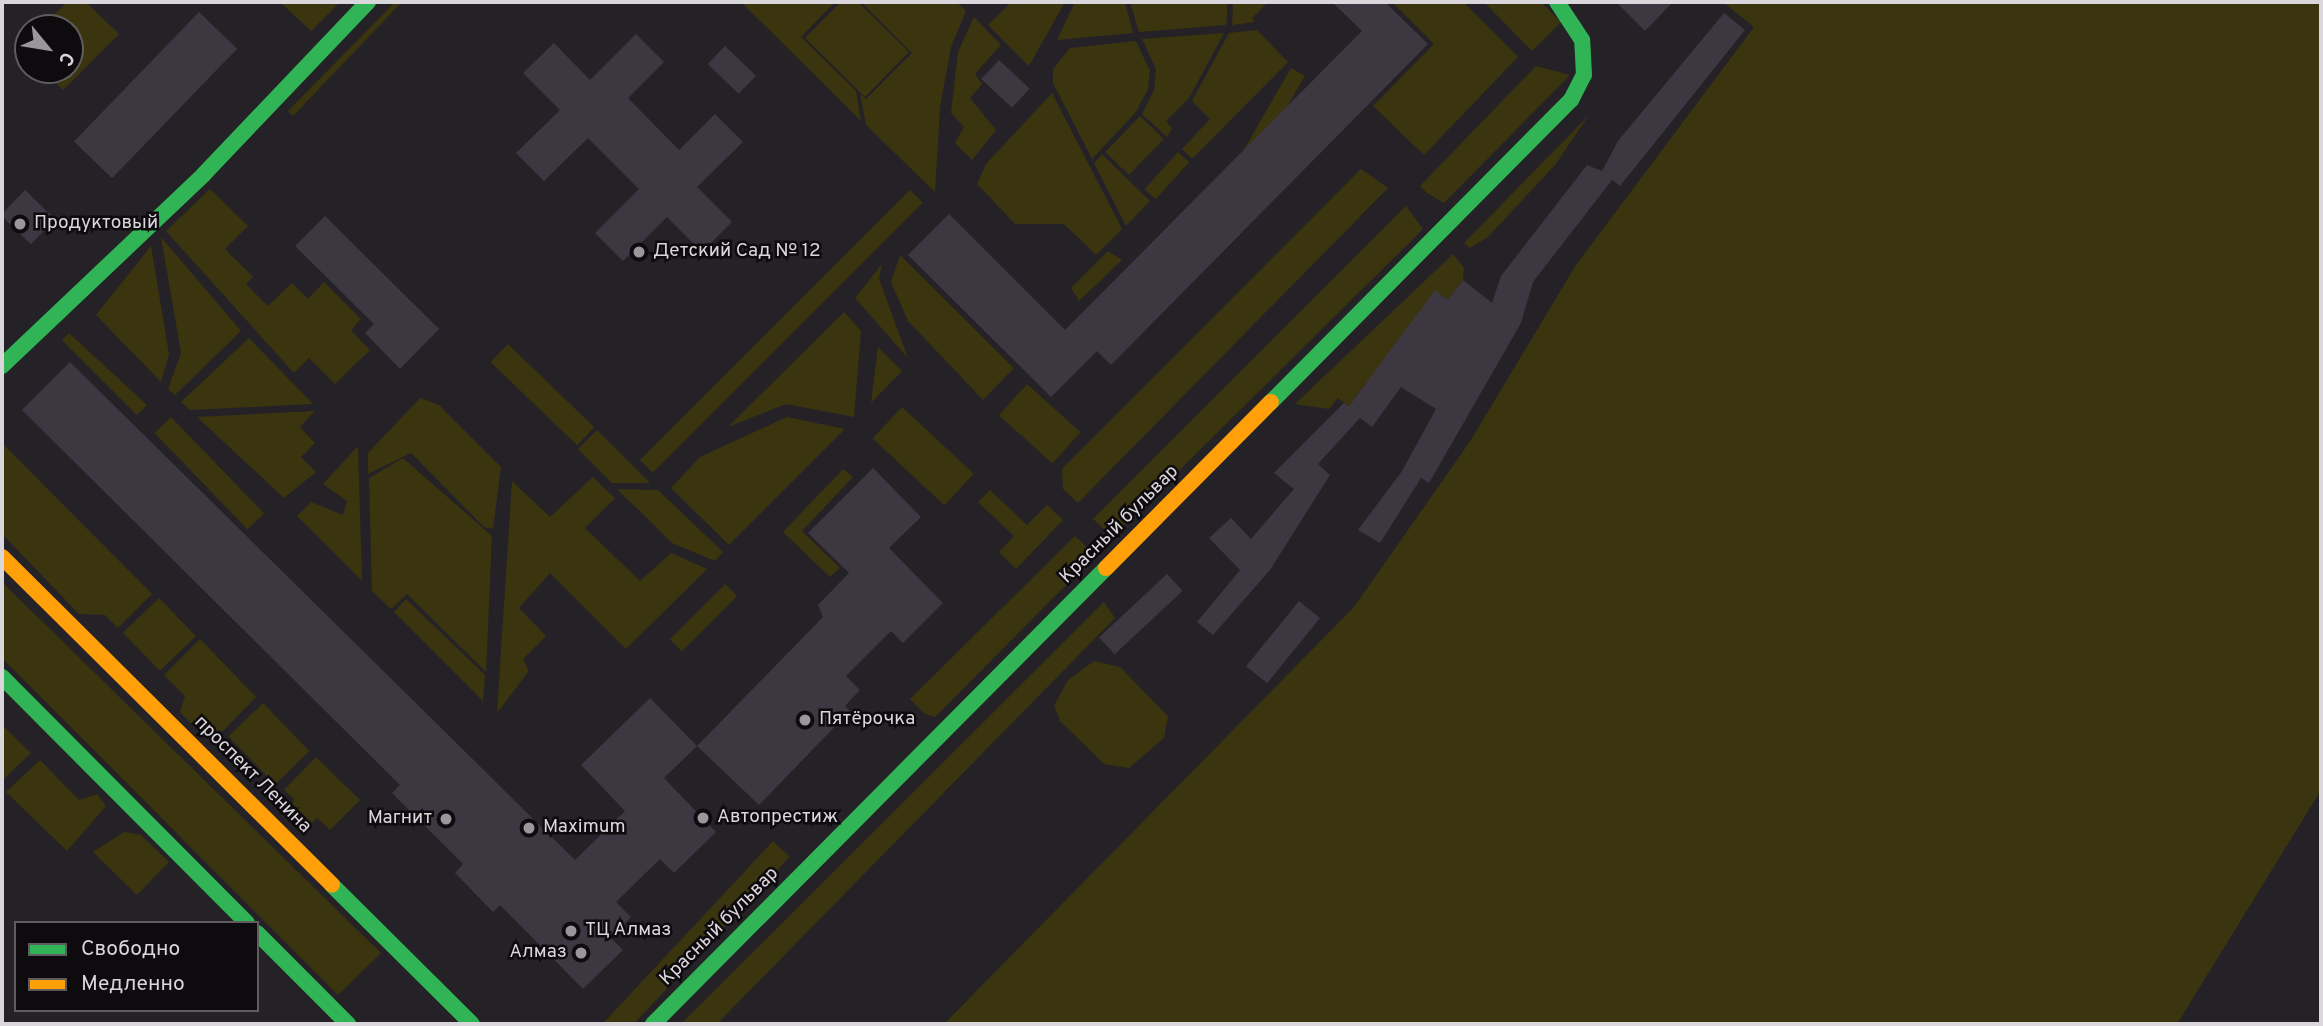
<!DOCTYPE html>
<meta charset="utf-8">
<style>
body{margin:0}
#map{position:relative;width:2323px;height:1026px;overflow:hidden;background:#242226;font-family:Overpass,sans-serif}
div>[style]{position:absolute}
.green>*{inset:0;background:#3a340f;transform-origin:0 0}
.building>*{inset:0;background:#3c3740;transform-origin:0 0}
.fast>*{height:16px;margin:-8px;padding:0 8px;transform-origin:8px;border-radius:8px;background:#30b455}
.slow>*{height:16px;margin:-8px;padding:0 8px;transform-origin:8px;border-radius:8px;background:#ff9f0a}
.dots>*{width:19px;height:19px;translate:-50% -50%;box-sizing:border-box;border:4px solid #0d0b0e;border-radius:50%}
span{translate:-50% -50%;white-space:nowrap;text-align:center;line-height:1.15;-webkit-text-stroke:5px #0d0b0e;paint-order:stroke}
.poi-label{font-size:19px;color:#d9d6dc}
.left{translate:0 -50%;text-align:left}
.right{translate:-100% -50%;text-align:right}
.street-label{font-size:19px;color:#d9d6dc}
.frame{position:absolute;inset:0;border:4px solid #d9d6dc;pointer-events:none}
.legend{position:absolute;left:14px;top:921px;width:245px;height:91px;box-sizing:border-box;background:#0d0b0e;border:2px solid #5f5c60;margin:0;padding:9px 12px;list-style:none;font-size:21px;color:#d9d6dc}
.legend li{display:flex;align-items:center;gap:14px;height:35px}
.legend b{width:35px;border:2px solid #5f5c60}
.north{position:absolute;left:14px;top:14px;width:70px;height:70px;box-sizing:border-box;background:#0d0b0e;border:2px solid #5f5c60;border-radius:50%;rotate:120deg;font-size:19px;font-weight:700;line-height:28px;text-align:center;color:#d9d6dc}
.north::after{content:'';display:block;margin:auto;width:24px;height:32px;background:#9a979c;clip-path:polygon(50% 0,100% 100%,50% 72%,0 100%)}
</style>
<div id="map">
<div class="green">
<div style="clip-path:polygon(67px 2px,86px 2px,119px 34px,63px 90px,43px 70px,70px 70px,70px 28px,41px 28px)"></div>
<div style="clip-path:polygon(280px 2px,340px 2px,311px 31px)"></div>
<div style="clip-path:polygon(395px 2px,402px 2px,293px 116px,288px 111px)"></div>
<div style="clip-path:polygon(741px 2px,835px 2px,801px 37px,856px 91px,861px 121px)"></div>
<div style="clip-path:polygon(841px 2px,858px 2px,909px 52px,865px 97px,805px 38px)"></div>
<div style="clip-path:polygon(861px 2px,956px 2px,966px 11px,951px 47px,940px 107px,935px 192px,866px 125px,860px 94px,866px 99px,912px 53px)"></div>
<div style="clip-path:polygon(1011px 2px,1065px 2px,1029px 66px,988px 25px)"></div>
<div style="clip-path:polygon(1075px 2px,1125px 2px,1133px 33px,1057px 40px)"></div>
<div style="clip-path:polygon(1130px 2px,1227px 2px,1227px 17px,1226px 25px,1139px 32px)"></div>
<div style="clip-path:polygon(1233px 2px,1268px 2px,1252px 18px,1255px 22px,1232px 25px)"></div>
<div style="clip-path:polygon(1392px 2px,1463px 2px,1518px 57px,1424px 155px,1373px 106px,1434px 44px)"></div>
<div style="clip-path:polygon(1484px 2px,1541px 2px,1561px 22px,1532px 51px)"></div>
<div style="clip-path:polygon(1723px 2px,2321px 2px,2321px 790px,2177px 1024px,944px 1024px,1354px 607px,1471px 440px,1576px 265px,1754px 27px)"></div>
<div style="clip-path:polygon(974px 17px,1001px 45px,975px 74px,982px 84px,970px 98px,996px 130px,972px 160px,955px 143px,964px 127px,951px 113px,958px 52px)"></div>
<div style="clip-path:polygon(1257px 30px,1288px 62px,1192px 159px,1182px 149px,1210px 119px,1192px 101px,1199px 88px,1229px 33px)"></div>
<div style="clip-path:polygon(1224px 33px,1189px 98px,1166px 121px,1172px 128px,1167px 137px,1142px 114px,1154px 90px,1156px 69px,1142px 39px)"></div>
<div style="clip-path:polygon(1136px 41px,1150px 71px,1148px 89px,1136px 112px,1092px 159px,1053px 83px,1053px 69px,1070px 48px)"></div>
<div style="clip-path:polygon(1536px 66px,1570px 75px,1444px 203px,1427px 193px,1420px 186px)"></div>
<div style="left:1291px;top:68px;width:16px;height:244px;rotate:30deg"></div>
<div style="clip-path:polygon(1052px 93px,1122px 229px,1096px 255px,1064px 224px,1015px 224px,977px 184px,986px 164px)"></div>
<div style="clip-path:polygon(1589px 115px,1555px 165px,1488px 237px,1470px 248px,1464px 243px)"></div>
<div style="left:1140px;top:116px;width:33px;height:50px;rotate:44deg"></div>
<div style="left:1178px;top:152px;width:15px;height:50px;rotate:42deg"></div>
<div style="clip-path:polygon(1102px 154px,1150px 201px,1126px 226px,1094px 163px)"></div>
<div style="clip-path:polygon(1361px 169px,1388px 188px,1078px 503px,1063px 489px,1062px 469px)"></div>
<div style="clip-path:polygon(210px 189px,248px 226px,225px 249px,253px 277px,246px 284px,268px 306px,292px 283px,308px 299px,324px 282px,361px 319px,351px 330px,370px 350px,335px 384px,309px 358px,294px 373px,166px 231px)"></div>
<div style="left:910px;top:190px;width:18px;height:382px;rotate:45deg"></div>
<div style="clip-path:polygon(1406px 206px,1423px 229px,1115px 534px,1104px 529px,1093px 519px)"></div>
<div style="clip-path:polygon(161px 237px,241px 331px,175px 395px,168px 389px,181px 353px)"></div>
<div style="clip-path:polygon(151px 246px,169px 354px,161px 382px,96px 315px)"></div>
<div style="clip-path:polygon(1108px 251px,1122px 260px,1079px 301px,1071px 288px)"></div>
<div style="clip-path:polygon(1453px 254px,1464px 268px,1463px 280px,1448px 300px,1435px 291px,1349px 406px,1338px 398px,1329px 409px,1295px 404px)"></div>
<div style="clip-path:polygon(900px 255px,1014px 368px,983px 400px,908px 321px,891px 282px)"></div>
<div style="clip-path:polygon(882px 264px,879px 279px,908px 358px,855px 298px)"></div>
<div style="clip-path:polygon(844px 312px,861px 331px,854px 417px,786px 404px,728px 427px)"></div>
<div style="clip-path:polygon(69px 333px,147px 405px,137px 415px,62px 340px)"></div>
<div style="clip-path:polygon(249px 338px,313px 404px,190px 410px,181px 402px)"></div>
<div style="left:508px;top:344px;width:120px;height:25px;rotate:44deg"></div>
<div style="clip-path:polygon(878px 347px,902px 371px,871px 403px)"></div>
<div style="left:1027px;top:384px;width:72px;height:42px;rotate:42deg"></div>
<div style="clip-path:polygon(420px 398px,439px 405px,501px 467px,493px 529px,484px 527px,411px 453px,368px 474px,368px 453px)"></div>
<div style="left:902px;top:407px;width:98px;height:43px;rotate:43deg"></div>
<div style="clip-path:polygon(315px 411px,300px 427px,315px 443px,301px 457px,316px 472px,284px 498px,197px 417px)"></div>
<div style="left:171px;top:417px;width:134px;height:23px;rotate:46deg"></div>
<div style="clip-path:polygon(787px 417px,845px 429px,729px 545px,671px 488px,700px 457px)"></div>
<div style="clip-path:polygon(597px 430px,650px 483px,612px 483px,578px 449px)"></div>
<div style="clip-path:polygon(2px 443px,152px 594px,118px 628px,105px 615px,79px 614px,2px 534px)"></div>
<div style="clip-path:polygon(358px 446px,362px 581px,297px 516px,311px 502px,343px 515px,347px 501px,323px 484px)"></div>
<div style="clip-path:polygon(403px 458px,492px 536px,486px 672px,407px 594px,391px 609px,372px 591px,369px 478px)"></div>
<div style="clip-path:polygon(843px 469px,853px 477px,802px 531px,840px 568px,830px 577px,783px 532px)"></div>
<div style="clip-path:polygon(593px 477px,615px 498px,585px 528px,640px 581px,671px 553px,707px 569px,626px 649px,550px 573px,519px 608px,546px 636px,523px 659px,529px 671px,497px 713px,512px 481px,550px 517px)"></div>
<div style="clip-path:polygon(617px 489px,658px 490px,723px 552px,715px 561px,672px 543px)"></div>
<div style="clip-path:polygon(990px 490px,1027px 525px,1047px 505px,1063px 520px,1016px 569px,999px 552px,1014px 536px,978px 502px)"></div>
<div style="clip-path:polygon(1075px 536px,1090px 550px,1090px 561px,935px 717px,925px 714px,910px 699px)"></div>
<div style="clip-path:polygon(2px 582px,381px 953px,338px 995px,2px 658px)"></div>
<div style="left:725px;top:584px;width:17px;height:78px;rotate:45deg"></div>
<div style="left:159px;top:598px;width:53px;height:50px;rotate:46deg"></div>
<div style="clip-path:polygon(406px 599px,485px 675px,483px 701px,394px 612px)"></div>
<div style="clip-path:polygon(1104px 602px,1115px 618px,717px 1024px,681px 1024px)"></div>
<div style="clip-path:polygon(200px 639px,256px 697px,223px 731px,196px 728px,180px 712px,185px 696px,164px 675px)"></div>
<div style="clip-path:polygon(1094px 661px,1120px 667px,1168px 716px,1164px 738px,1129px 768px,1104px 764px,1060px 721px,1054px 706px,1068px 680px)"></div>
<div style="left:263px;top:703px;width:67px;height:48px;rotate:46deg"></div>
<div style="clip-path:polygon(4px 727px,31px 753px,2px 781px,2px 729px)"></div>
<div style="clip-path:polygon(316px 757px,360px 800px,330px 830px,317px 818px,303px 832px,287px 817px,294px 799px,284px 790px)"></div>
<div style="clip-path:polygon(40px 760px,79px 800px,97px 794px,106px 806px,67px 851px,6px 792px)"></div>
<div style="clip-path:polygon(124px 832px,141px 835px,169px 862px,137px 895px,93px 852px)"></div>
<div style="left:773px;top:841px;width:23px;height:258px;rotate:43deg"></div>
</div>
<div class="building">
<div style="clip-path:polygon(1332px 2px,1385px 2px,1428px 44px,1111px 365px,1097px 351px,1051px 397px,908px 255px,949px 214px,1065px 330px,1362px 31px)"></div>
<div style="clip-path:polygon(1616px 2px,1673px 2px,1645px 31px)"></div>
<div style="left:199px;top:12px;width:53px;height:180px;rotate:44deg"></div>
<div style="clip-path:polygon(1724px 13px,1745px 30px,1620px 186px,1612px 180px,1533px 282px,1521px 323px,1429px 483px,1421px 478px,1380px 543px,1358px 530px,1402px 471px,1436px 409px,1401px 387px,1372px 427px,1360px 418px,1318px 464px,1330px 475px,1270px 570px,1213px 635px,1197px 622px,1240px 570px,1209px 538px,1231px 518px,1251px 539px,1294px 489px,1274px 473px,1344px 403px,1349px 406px,1435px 290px,1448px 300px,1463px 280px,1492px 303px,1501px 276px,1587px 165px,1602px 171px,1618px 141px)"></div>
<div style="clip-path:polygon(636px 34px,664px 62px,628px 98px,679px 150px,715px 114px,743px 142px,697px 187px,732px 222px,702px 252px,667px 217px,623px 261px,595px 233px,639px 189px,588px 138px,544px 181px,516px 153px,560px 110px,523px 73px,554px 43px,590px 80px)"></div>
<div style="left:725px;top:46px;width:43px;height:25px;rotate:44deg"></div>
<div style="left:999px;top:60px;width:42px;height:26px;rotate:43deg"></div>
<div style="left:25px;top:190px;width:42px;height:35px;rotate:44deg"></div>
<div style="clip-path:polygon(325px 216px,439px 329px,400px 369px,365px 333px,374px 324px,295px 246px)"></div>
<div style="clip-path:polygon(70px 362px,575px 860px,625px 811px,581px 765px,650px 698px,697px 746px,664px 778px,716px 832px,674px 873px,660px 859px,616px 902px,631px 917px,611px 938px,623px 950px,583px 989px,500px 905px,493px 912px,455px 873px,463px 864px,392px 793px,400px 785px,22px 410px)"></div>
<div style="clip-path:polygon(873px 468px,921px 517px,889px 548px,943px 603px,903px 643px,891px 631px,846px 676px,860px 690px,845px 706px,850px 711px,759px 805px,697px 746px,823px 617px,818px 605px,849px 573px,808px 533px)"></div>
<div style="left:1167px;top:574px;width:23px;height:93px;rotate:47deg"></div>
<div style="left:1299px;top:601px;width:27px;height:84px;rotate:39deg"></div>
</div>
<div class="fast">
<div style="left:2px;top:366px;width:279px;rotate:-43.5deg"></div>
<div style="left:204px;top:174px;width:238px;rotate:-46.4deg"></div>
<div style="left:1271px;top:402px;width:426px;rotate:-45.2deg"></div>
<div style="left:1571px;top:100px;width:28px;rotate:-63deg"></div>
<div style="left:1584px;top:75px;width:35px;rotate:-93deg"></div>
<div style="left:1582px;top:40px;width:45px;rotate:-123.3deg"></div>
<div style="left:2px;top:677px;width:347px;rotate:45.1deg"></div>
<div style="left:332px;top:885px;width:197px;rotate:44.8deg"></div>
<div style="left:257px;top:933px;width:129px;rotate:45deg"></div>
<div style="left:653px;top:1024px;width:643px;rotate:-45.19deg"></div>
</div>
<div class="slow">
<div style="left:2px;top:557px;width:465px;rotate:44.8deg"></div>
<div style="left:1106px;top:568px;width:234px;rotate:-45.2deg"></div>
</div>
<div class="dots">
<div style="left:20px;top:224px;background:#9a979c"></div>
<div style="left:639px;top:252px;background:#9a979c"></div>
<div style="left:805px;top:720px;background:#9a979c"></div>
<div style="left:703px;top:818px;background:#9a979c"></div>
<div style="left:446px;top:819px;background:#9a979c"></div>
<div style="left:529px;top:828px;background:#9a979c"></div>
<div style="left:571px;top:931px;background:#9a979c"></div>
<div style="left:581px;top:953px;background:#9a979c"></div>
</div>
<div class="poi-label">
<span class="left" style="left:34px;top:224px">Продуктовый</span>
<span class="left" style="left:653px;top:252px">Детский Сад № 12</span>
<span class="left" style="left:819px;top:720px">Пятёрочка</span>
<span class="left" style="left:717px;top:818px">Автопрестиж</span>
<span class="right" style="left:432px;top:819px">Магнит</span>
<span class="left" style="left:543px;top:828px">Maximum</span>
<span class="left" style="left:585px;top:931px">ТЦ Алмаз</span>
<span class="right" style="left:567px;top:953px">Алмаз</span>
</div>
<div class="street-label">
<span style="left:1120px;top:525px;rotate:-45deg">Красный бульвар</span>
<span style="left:252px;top:775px;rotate:45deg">проспект Ленина</span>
<span style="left:720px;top:927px;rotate:-45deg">Красный бульвар</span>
</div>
<div class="frame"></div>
<ul class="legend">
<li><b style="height:9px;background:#30b455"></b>Свободно</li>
<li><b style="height:9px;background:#ff9f0a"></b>Медленно</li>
</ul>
<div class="north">С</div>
</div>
